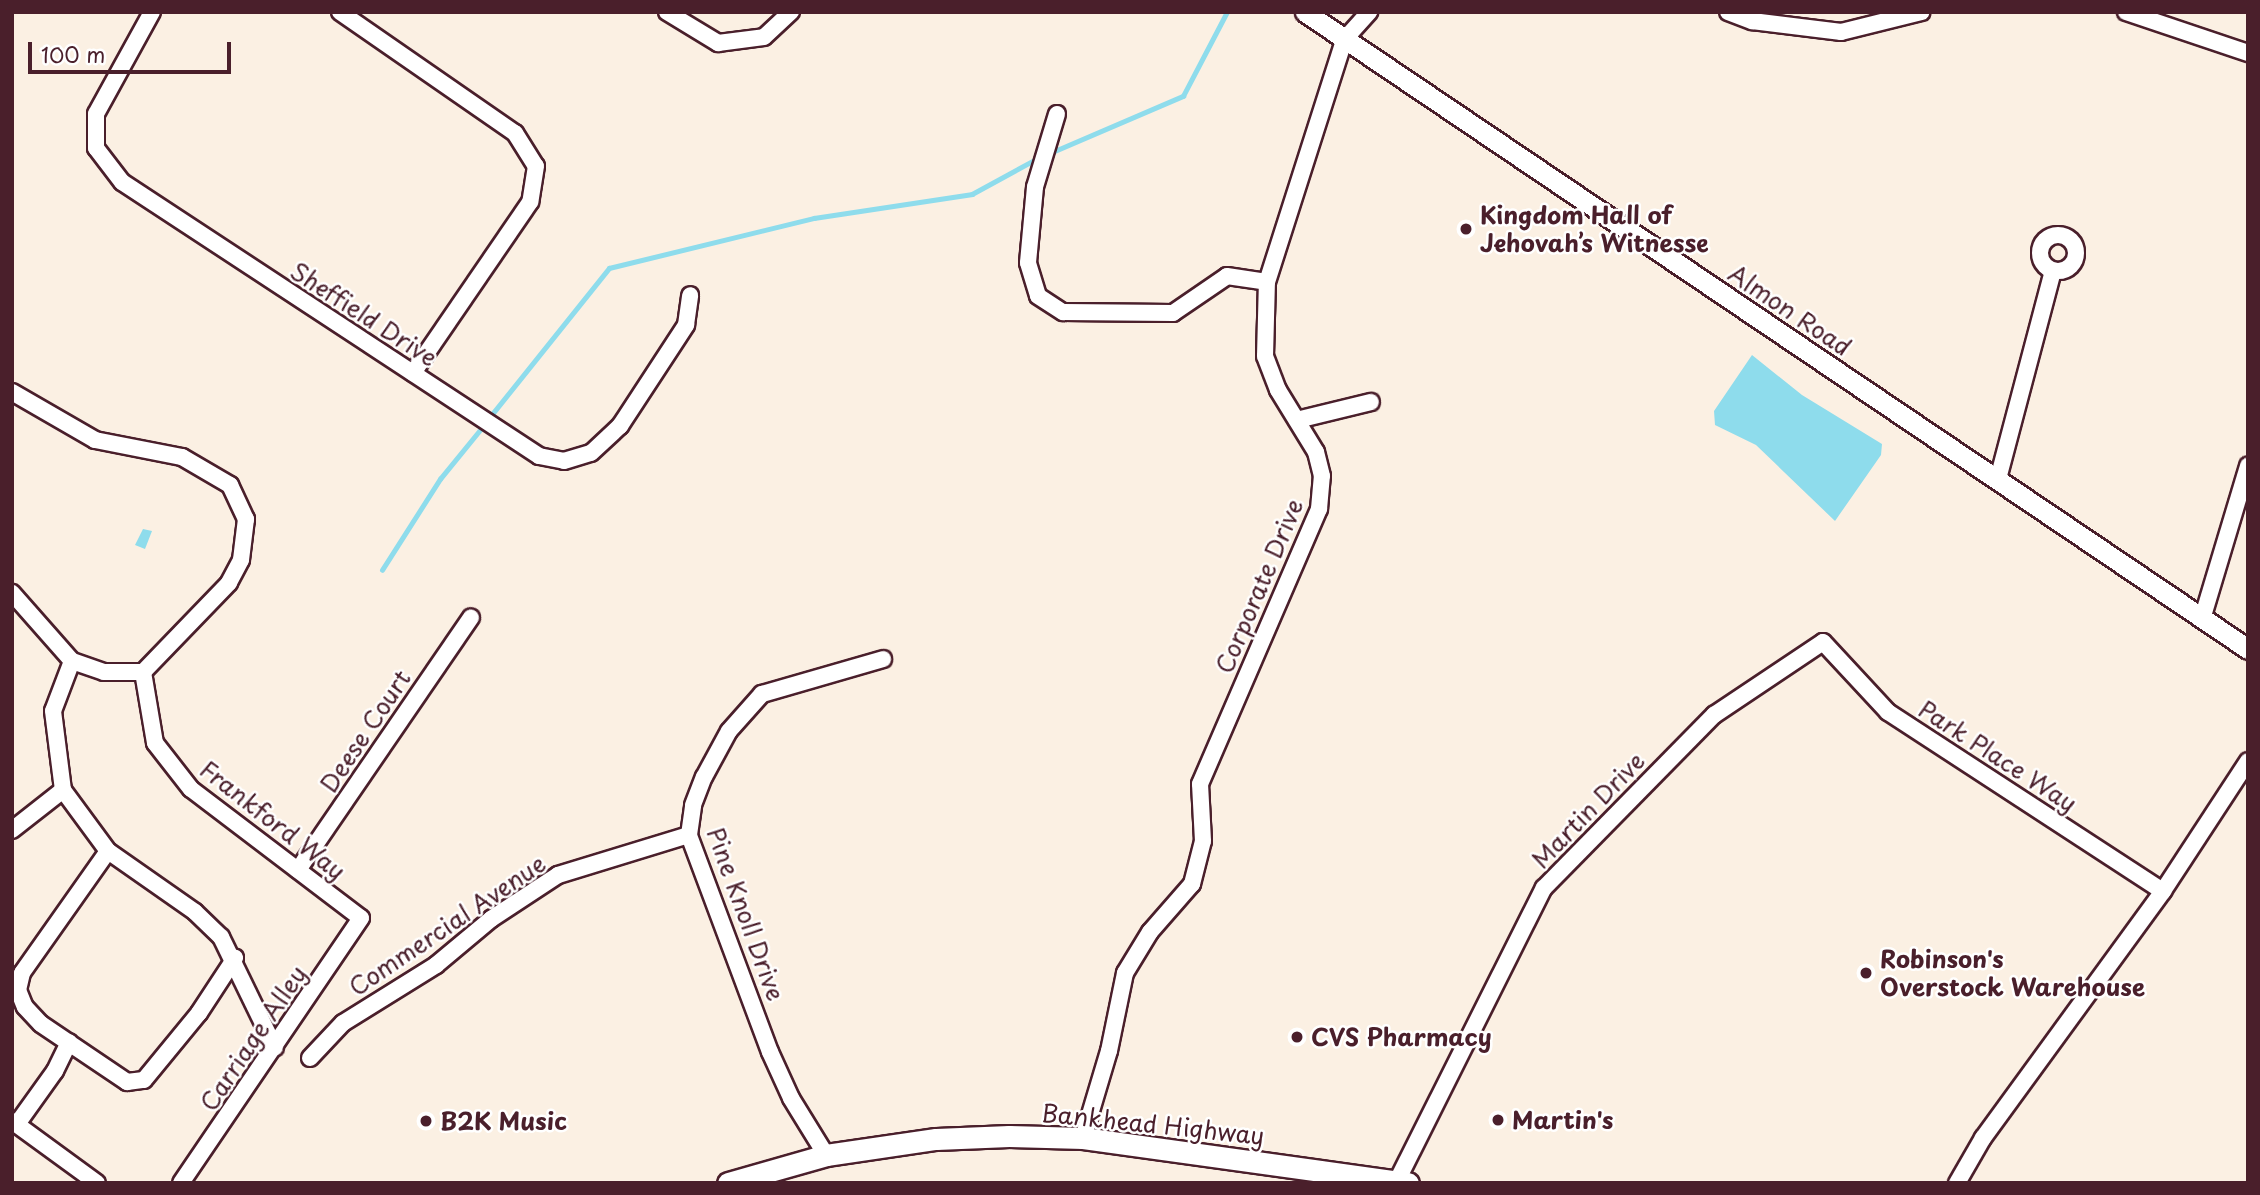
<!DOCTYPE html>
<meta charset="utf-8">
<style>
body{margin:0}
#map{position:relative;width:2260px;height:1195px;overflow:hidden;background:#fbf0e3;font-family:"Playpen Sans",sans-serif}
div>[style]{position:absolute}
.water>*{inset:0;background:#8edcec}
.stream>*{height:4.5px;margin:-2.25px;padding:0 2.25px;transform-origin:2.25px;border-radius:2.25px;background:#8edcec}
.roads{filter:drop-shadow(2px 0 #4a1f2b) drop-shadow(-2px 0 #4a1f2b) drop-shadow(0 2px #4a1f2b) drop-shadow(0 -2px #4a1f2b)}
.minor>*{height:16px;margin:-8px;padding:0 8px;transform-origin:8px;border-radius:8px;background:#fff}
.minor>.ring{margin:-8px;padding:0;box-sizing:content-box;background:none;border:16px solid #fff;border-radius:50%}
.tertiary>*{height:19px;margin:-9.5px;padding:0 9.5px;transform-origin:9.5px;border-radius:9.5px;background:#fff}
.secondary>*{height:21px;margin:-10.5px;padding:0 10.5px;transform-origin:10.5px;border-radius:10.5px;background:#fff}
.dots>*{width:19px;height:19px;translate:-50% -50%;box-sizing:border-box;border:4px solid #fff;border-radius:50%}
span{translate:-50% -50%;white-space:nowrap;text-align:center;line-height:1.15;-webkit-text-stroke:5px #fff;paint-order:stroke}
.poi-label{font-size:24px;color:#4a1f2b;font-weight:700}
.left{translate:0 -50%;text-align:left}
.street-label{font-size:24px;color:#4a1f2b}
.frame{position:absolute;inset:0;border:14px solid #4a1f2b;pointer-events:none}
.scale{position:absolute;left:28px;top:42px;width:203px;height:32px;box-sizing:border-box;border:4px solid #4a1f2b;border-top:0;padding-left:9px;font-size:21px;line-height:24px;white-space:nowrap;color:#4a1f2b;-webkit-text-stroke:5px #fff;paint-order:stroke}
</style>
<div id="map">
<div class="water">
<div style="clip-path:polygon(1752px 355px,1802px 395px,1882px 444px,1881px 455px,1835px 521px,1756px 445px,1715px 425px,1714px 411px)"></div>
<div style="clip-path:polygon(143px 529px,152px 531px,145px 549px,135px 545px)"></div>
</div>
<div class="stream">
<div style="left:1050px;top:153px;width:145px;rotate:-23.2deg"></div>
<div style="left:1183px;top:96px;width:95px;rotate:-62.4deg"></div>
<div style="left:489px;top:418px;width:192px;rotate:-51.3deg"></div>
<div style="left:609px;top:268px;width:211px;rotate:-13.7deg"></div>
<div style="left:814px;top:218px;width:160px;rotate:-8.6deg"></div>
<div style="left:972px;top:194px;width:75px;rotate:-28.6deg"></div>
<div style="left:382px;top:570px;width:108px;rotate:-57.5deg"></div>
<div style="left:440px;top:479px;width:70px;rotate:-50.8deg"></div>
</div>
<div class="roads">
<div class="minor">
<div style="left:152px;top:12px;width:116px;rotate:118.8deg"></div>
<div style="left:96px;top:114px;width:34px;rotate:90deg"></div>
<div style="left:96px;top:148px;width:43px;rotate:52.6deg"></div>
<div style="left:122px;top:182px;width:499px;rotate:33.3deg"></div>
<div style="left:539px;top:456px;width:25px;rotate:11deg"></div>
<div style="left:564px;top:461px;width:28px;rotate:-17deg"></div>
<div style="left:591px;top:453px;width:40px;rotate:-43deg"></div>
<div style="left:620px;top:426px;width:121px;rotate:-56.8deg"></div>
<div style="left:686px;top:325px;width:30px;rotate:-82deg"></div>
<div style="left:340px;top:12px;width:213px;rotate:34.7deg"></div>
<div style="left:515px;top:133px;width:39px;rotate:58deg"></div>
<div style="left:536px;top:166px;width:36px;rotate:99deg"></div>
<div style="left:530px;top:202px;width:207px;rotate:124.4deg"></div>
<div style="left:667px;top:12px;width:60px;rotate:31.3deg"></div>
<div style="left:718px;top:43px;width:46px;rotate:-7.4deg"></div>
<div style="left:764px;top:37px;width:37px;rotate:-43deg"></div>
<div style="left:1728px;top:12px;width:26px;rotate:21deg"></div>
<div style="left:1752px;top:21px;width:90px;rotate:7deg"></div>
<div style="left:1841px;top:32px;width:83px;rotate:-13.9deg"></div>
<div style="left:2126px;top:12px;width:129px;rotate:18.6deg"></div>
<div style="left:1057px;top:114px;width:76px;rotate:106.8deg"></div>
<div style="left:1035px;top:187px;width:76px;rotate:95.3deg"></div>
<div style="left:1028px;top:263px;width:34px;rotate:73deg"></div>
<div style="left:1038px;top:296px;width:30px;rotate:33deg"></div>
<div style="left:1063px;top:312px;width:110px;rotate:0.5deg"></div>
<div style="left:1173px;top:313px;width:65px;rotate:-34.4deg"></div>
<div style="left:1227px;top:276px;width:40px;rotate:8.5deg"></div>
<div class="ring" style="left:2040px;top:235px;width:20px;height:20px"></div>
<div style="left:12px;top:392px;width:96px;rotate:30deg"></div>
<div style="left:95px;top:440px;width:89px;rotate:11.1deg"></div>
<div style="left:182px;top:457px;width:56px;rotate:30.3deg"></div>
<div style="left:230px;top:485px;width:38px;rotate:65deg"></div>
<div style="left:246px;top:519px;width:41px;rotate:97deg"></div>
<div style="left:241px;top:560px;width:26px;rotate:118deg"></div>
<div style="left:229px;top:583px;width:124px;rotate:134deg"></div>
<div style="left:143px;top:672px;width:39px;rotate:180deg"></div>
<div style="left:104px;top:672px;width:34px;rotate:-161deg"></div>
<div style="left:72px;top:661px;width:91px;rotate:-131.4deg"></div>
<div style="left:1297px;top:420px;width:76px;rotate:-13.7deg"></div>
<div style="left:1998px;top:479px;width:215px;rotate:-75.2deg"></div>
<div style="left:2203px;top:616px;width:157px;rotate:-73.3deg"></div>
<div style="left:72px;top:661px;width:53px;rotate:110.8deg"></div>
<div style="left:53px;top:711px;width:80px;rotate:82.8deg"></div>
<div style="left:63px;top:790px;width:76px;rotate:53.6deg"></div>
<div style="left:108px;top:851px;width:106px;rotate:35deg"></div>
<div style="left:195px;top:912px;width:36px;rotate:44deg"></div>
<div style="left:221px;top:937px;width:123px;rotate:64.1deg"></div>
<div style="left:143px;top:672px;width:72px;rotate:80.4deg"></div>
<div style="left:155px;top:743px;width:58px;rotate:52deg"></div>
<div style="left:191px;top:789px;width:213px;rotate:37.2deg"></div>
<div style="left:361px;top:918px;width:320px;rotate:124.2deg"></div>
<div style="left:12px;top:830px;width:65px;rotate:-38.1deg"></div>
<div style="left:108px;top:851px;width:149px;rotate:125.2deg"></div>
<div style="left:22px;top:973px;width:17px;rotate:103deg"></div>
<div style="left:18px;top:990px;width:18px;rotate:68deg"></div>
<div style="left:25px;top:1007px;width:23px;rotate:47deg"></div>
<div style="left:41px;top:1024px;width:104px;rotate:34deg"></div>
<div style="left:127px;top:1082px;width:17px;rotate:-7deg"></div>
<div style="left:144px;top:1080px;width:87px;rotate:-50.6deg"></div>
<div style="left:199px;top:1013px;width:66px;rotate:-56.8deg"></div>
<div style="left:298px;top:870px;width:306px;rotate:-55.6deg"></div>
<div style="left:310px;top:1058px;width:48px;rotate:-46.7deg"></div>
<div style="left:343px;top:1023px;width:110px;rotate:-31.9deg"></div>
<div style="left:436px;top:965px;width:72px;rotate:-39.9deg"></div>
<div style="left:491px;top:919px;width:80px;rotate:-33.3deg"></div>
<div style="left:558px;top:875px;width:137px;rotate:-17deg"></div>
<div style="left:12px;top:1121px;width:105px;rotate:36.1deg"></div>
<div style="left:17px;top:1124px;width:65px;rotate:-54.4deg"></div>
<div style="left:55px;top:1071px;width:32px;rotate:-64deg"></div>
<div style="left:1083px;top:1138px;width:91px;rotate:-73.4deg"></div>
<div style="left:1109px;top:1051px;width:80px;rotate:-78.4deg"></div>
<div style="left:1125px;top:973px;width:48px;rotate:-58.6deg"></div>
<div style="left:1150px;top:932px;width:64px;rotate:-48.8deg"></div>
<div style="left:1192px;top:884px;width:44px;rotate:-75.7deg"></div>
<div style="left:1203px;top:841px;width:57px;rotate:-93deg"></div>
<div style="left:1200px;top:784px;width:300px;rotate:-66.6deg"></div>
<div style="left:1319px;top:509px;width:33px;rotate:-85deg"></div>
<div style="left:1322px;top:476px;width:25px;rotate:-104deg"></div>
<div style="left:1316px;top:452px;width:73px;rotate:-121.5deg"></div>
<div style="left:1278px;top:390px;width:36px;rotate:-111deg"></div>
<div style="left:1265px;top:356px;width:74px;rotate:-88.5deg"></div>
<div style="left:1267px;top:282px;width:254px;rotate:-72.3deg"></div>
<div style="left:1344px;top:40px;width:38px;rotate:-48deg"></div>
<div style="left:826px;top:1155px;width:67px;rotate:-121.6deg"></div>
<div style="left:791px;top:1098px;width:51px;rotate:-114.5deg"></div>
<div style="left:770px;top:1052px;width:232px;rotate:-110.5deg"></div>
<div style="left:689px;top:835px;width:30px;rotate:-82deg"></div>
<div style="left:693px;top:805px;width:30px;rotate:-69deg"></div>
<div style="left:704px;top:777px;width:52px;rotate:-61.5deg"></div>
<div style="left:729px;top:731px;width:50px;rotate:-48.3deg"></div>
<div style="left:762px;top:694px;width:126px;rotate:-16.1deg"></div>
<div style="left:1396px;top:1183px;width:330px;rotate:-63.4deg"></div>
<div style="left:1544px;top:888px;width:243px;rotate:-45.5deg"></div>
<div style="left:1714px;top:715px;width:131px;rotate:-33.8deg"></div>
<div style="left:1823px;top:642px;width:96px;rotate:47.1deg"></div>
<div style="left:1888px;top:712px;width:328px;rotate:33.1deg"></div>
<div style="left:1957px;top:1183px;width:52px;rotate:-60deg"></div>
<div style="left:1983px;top:1138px;width:306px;rotate:-53.9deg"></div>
<div style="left:2163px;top:891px;width:155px;rotate:-56.8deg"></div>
</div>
<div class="tertiary">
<div style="left:1305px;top:12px;width:1138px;rotate:34.04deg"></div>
</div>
<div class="secondary">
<div style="left:728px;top:1183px;width:102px;rotate:-15.9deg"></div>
<div style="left:826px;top:1155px;width:111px;rotate:-8.3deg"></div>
<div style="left:936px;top:1139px;width:73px;rotate:-2.4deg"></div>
<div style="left:1009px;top:1136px;width:74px;rotate:1.5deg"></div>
<div style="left:1083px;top:1138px;width:328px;rotate:7.9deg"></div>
</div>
</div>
<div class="dots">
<div style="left:1466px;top:229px;background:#4a1f2b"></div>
<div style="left:1866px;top:973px;background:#4a1f2b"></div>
<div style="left:1297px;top:1037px;background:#4a1f2b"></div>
<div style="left:1498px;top:1120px;background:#4a1f2b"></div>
<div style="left:426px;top:1121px;background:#4a1f2b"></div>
</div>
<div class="poi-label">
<span class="left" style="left:1480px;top:229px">Kingdom Hall of<br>Jehovah’s Witnesse</span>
<span class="left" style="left:1880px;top:973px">Robinson's<br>Overstock Warehouse</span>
<span class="left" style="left:1311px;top:1037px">CVS Pharmacy</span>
<span class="left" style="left:1512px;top:1120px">Martin's</span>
<span class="left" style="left:440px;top:1121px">B2K Music</span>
</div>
<div class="street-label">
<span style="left:1790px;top:310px;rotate:34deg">Almon Road</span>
<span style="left:364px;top:314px;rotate:33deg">Sheffield Drive</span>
<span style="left:1259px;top:586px;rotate:-67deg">Corporate Drive</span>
<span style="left:365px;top:731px;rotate:-56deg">Deese Court</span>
<span style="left:1998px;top:756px;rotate:33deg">Park Place Way</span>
<span style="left:1588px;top:810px;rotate:-46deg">Martin Drive</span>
<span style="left:273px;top:820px;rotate:38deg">Frankford Way</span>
<span style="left:746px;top:914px;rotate:70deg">Pine Knoll Drive</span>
<span style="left:447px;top:925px;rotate:-34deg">Commercial Avenue</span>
<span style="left:253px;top:1038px;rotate:-56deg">Carriage Alley</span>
<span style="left:1153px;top:1124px;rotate:6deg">Bankhead Highway</span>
</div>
<div class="frame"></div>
<div class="scale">100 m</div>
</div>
